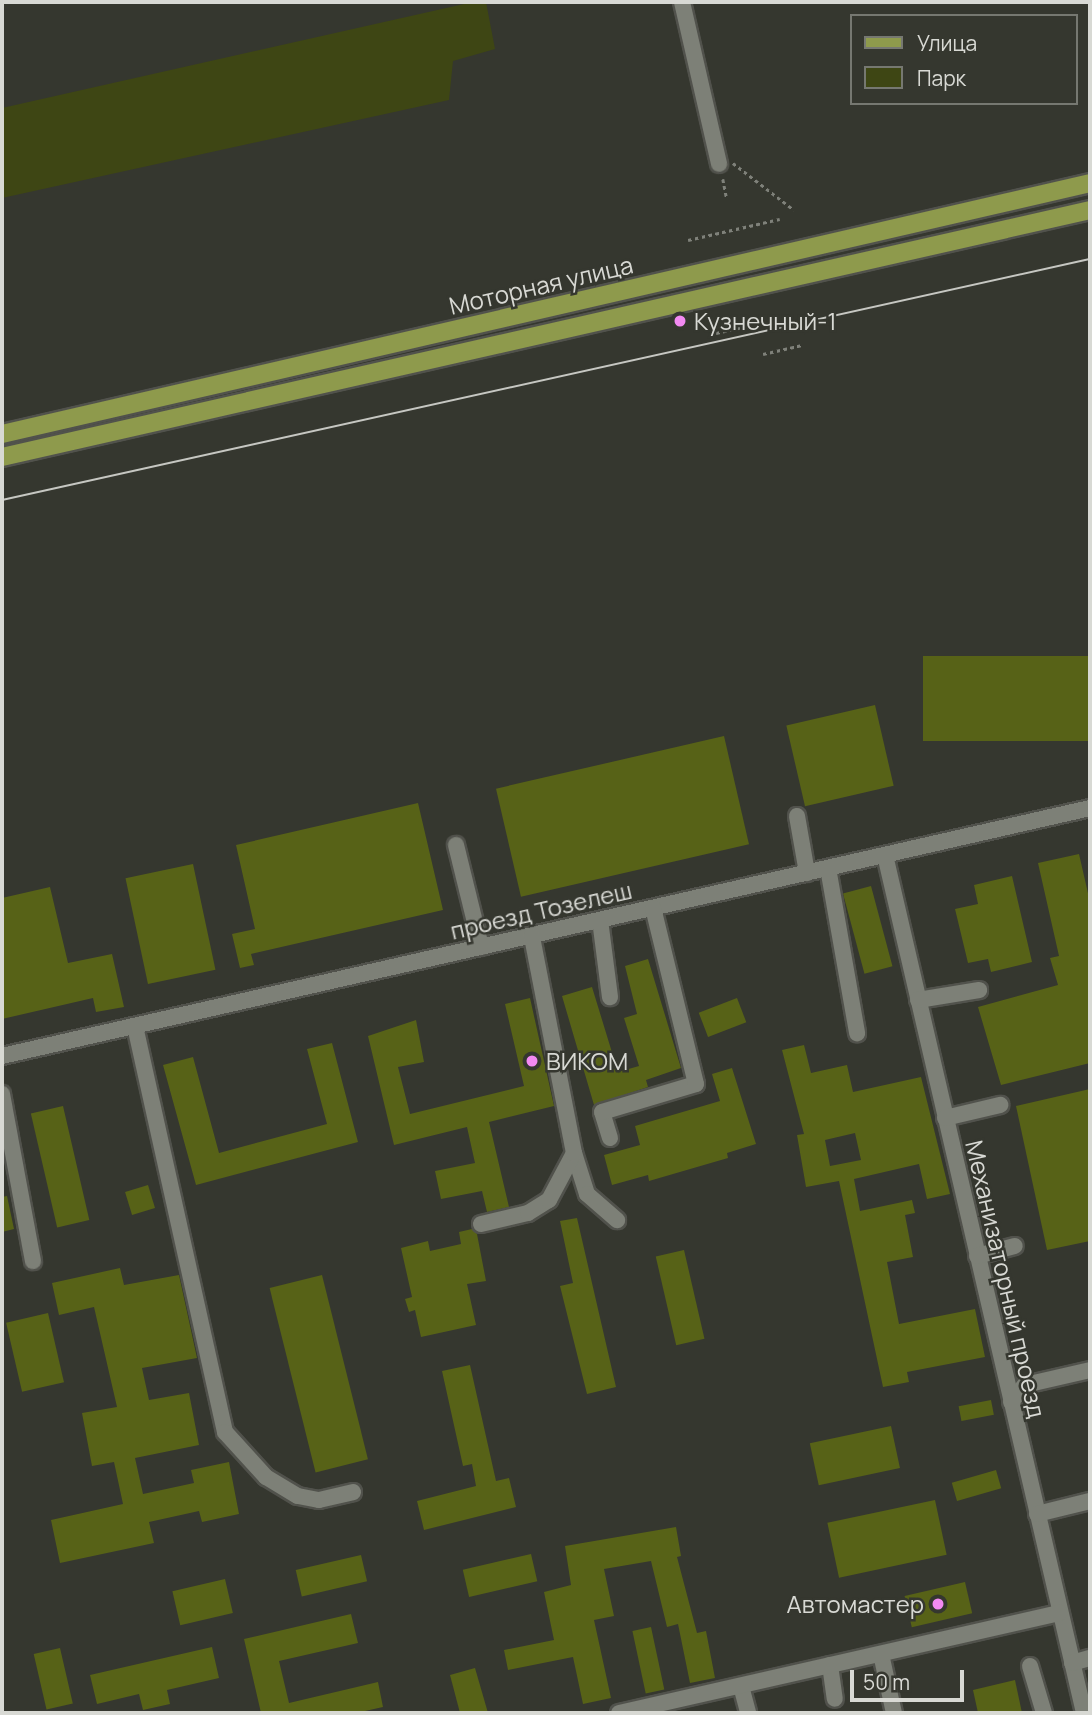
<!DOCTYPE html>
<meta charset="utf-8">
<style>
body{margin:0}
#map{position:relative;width:1092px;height:1715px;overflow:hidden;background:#35372f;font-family:Manrope,sans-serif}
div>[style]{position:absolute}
.green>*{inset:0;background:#3e4614}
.building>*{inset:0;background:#576217;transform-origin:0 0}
.path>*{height:2.5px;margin-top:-1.25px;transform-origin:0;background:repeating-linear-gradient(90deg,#7f817a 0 3.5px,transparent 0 7px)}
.roads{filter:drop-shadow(2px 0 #51524c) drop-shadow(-2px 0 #51524c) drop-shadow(0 2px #51524c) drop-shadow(0 -2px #51524c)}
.minor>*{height:16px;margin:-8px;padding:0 8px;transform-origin:8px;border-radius:8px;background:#7d8077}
.major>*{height:18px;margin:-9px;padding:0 9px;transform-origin:9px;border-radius:9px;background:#8e9a4c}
.tram>*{height:2px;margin:-1px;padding:0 1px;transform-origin:1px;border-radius:1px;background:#c6c7c2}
.dots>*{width:19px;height:19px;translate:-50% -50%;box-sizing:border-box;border:4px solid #35372f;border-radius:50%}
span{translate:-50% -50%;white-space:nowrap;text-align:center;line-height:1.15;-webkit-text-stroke:5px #35372f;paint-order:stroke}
.street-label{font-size:24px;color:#d8d9d4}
.poi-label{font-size:24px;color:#d8d9d4}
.left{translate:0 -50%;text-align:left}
.right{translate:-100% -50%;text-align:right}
.frame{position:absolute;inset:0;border:4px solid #d8d9d4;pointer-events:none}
.legend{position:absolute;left:850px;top:14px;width:228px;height:91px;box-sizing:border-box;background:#35372f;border:2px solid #767871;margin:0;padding:9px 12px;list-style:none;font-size:21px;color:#d8d9d4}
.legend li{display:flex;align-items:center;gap:14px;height:35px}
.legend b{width:35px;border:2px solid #767871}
.scale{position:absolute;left:850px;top:1670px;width:114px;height:32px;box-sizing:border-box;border:4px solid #d8d9d4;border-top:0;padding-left:9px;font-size:21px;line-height:24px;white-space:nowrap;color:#d8d9d4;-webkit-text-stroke:5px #35372f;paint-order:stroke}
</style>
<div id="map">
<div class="green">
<div style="clip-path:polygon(473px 2px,486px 2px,495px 49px,453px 61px,449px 100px,2px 198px,2px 108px)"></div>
</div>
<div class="building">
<div style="left:1090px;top:656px;width:85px;height:167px;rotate:90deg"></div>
<div style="left:875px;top:705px;width:83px;height:91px;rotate:77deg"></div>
<div style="left:724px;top:736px;width:111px;height:234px;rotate:77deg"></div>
<div style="clip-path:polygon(418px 803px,443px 910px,251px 954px,254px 965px,240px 968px,232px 934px,255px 929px,236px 845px)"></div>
<div style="clip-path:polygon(1079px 854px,1090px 902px,1090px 1063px,1001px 1085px,978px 1007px,1058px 985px,1050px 958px,1059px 956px,1038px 863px)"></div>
<div style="left:193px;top:864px;width:108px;height:69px;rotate:78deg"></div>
<div style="clip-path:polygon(1012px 876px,1032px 962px,991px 972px,988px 959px,968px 963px,955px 909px,978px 904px,974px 885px)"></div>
<div style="left:871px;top:886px;width:83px;height:29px;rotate:75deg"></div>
<div style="clip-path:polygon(50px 887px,68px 963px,112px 954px,124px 1007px,96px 1012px,93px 998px,2px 1019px,2px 898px)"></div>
<div style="clip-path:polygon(648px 959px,681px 1068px,646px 1080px,648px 1087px,594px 1105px,562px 996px,592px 987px,618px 1072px,639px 1066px,624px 1018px,637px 1014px,625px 966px)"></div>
<div style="clip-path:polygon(530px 998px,554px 1106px,489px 1122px,509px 1207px,487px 1212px,482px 1191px,441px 1199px,435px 1171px,475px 1163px,467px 1127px,394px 1145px,368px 1036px,416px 1020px,424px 1062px,398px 1067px,410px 1114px,524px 1086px,505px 1004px)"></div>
<div style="left:737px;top:998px;width:26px;height:41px;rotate:69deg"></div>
<div style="clip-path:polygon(332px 1043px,358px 1142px,196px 1185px,163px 1065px,193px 1057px,219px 1153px,327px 1124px,307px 1049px)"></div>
<div style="clip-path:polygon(evenodd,804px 1045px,811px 1073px,847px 1065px,853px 1092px,921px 1077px,950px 1194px,927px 1199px,919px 1164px,854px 1179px,860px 1211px,912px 1200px,915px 1213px,905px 1215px,913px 1257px,887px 1262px,899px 1324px,975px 1309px,985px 1357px,907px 1372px,909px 1382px,883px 1387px,839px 1181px,806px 1187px,797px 1135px,804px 1134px,782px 1050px,804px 1045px,855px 1133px,861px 1160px,830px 1166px,825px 1140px,855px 1133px)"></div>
<div style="clip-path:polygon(732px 1068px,756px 1144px,727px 1153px,728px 1158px,649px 1181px,648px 1175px,612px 1185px,604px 1155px,640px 1145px,635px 1126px,720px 1101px,712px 1074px)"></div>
<div style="clip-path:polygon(1090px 1089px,1090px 1241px,1047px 1250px,1016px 1106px)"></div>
<div style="left:63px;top:1106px;width:117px;height:33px;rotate:77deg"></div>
<div style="left:148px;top:1185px;width:24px;height:24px;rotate:73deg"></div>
<div style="clip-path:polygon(7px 1196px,14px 1229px,2px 1232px,2px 1197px)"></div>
<div style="clip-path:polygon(577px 1218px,616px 1387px,587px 1394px,560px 1286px,573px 1283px,560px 1221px)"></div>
<div style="clip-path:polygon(472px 1229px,477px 1234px,486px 1281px,467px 1284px,476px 1325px,421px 1337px,415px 1310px,409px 1312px,405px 1299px,412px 1297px,401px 1248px,428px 1241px,430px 1251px,461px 1244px,459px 1232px)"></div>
<div style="left:684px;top:1250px;width:91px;height:29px;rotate:77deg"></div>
<div style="clip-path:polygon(120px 1268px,124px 1285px,179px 1275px,197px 1358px,142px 1368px,149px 1400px,189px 1393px,199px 1445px,135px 1458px,143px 1494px,194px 1483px,191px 1470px,229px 1462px,239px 1514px,202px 1522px,199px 1511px,149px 1522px,154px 1543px,60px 1563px,51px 1520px,123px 1504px,114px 1462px,92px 1466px,82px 1413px,117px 1407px,94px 1307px,59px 1315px,52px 1283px)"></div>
<div style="left:322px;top:1275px;width:190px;height:54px;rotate:76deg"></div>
<div style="left:48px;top:1313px;width:71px;height:43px;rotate:77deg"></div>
<div style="clip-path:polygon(470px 1365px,496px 1481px,509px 1478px,516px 1507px,424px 1530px,417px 1501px,476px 1486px,472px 1464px,463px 1466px,442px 1371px)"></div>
<div style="left:991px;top:1400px;width:15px;height:33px;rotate:79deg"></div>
<div style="left:891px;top:1426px;width:43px;height:83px;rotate:78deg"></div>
<div style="left:996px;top:1470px;width:19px;height:46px;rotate:74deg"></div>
<div style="left:935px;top:1500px;width:56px;height:110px;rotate:78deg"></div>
<div style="clip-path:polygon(676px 1527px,681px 1556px,677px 1557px,697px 1633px,706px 1631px,715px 1678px,690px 1683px,678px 1624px,667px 1627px,651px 1561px,604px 1569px,614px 1616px,594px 1620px,611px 1698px,583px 1704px,573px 1657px,508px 1670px,504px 1650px,554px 1640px,544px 1592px,571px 1585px,565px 1546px)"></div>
<div style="left:531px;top:1554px;width:28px;height:70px;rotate:77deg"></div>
<div style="left:361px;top:1555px;width:27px;height:67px;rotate:77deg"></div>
<div style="left:225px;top:1579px;width:35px;height:54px;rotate:77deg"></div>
<div style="left:965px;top:1582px;width:32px;height:62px;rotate:77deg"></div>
<div style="clip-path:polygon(351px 1614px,358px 1643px,279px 1661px,289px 1703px,378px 1682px,383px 1707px,356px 1713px,261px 1713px,244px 1639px)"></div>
<div style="left:651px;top:1627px;width:64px;height:19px;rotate:78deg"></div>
<div style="clip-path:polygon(212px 1647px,219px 1678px,167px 1690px,170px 1704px,143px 1710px,139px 1694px,97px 1704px,90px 1675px)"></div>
<div style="left:60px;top:1648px;width:57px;height:27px;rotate:77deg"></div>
<div style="clip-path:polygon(475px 1668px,488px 1713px,460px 1713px,450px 1675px)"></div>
<div style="clip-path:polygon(1015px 1680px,1022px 1713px,978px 1713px,973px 1690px)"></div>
</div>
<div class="path">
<div style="left:733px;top:163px;width:77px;rotate:37.6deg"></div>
<div style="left:723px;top:179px;width:20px;rotate:79deg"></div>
<div style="left:688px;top:240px;width:94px;rotate:-12.9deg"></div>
<div style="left:716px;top:333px;width:41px;rotate:-12.7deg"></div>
<div style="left:763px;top:354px;width:39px;rotate:-13deg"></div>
</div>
<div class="roads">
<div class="minor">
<div style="left:682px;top:2px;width:166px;rotate:77.1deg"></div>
<div style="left:797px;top:816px;width:58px;rotate:80deg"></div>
<div style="left:456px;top:845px;width:105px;rotate:76.2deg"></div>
<div style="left:885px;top:855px;width:881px;rotate:76.94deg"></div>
<div style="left:828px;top:868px;width:168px;rotate:80deg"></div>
<div style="left:600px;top:920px;width:78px;rotate:82.6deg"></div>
<div style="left:918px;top:1000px;width:62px;rotate:-9.3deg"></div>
<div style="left:135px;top:1026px;width:416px;rotate:77.5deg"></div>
<div style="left:225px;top:1432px;width:61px;rotate:47.7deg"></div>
<div style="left:266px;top:1477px;width:37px;rotate:31deg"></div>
<div style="left:298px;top:1496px;width:21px;rotate:11deg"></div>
<div style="left:319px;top:1500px;width:35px;rotate:-13deg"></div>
<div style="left:2px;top:1056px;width:1116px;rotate:-12.84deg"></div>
<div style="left:2px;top:1094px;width:170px;rotate:79.5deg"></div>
<div style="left:945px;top:1118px;width:57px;rotate:-13.3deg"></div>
<div style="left:610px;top:1138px;width:27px;rotate:-107deg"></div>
<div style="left:602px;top:1112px;width:98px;rotate:-16.6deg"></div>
<div style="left:696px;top:1084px;width:181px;rotate:-103.7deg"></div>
<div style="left:574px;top:1153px;width:43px;rotate:72.4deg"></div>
<div style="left:587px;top:1194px;width:40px;rotate:41deg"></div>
<div style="left:481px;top:1224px;width:48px;rotate:-13.2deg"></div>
<div style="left:528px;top:1213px;width:25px;rotate:-32deg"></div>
<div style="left:549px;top:1200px;width:53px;rotate:-62deg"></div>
<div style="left:574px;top:1153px;width:221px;rotate:-101deg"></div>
<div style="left:977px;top:1256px;width:39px;rotate:-15deg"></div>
<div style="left:1011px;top:1402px;width:22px;rotate:-51deg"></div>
<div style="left:1025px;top:1385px;width:67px;rotate:-13deg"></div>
<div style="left:1037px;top:1514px;width:55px;rotate:-13.8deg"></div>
<div style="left:881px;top:1654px;width:60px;rotate:77.6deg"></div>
<div style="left:1072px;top:1663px;width:19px;rotate:-16deg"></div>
<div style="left:830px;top:1665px;width:34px;rotate:82deg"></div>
<div style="left:1030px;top:1666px;width:49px;rotate:73.4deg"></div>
<div style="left:741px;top:1686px;width:28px;rotate:75deg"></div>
<div style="left:619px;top:1713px;width:452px;rotate:-12.8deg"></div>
</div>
<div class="major">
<div style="left:2px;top:434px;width:1117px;rotate:-12.99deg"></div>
<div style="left:2px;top:457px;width:1116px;rotate:-12.79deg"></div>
</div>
</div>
<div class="tram">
<div style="left:2px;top:500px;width:1114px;rotate:-12.49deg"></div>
</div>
<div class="dots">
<div style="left:680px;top:321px;background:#f38af2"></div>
<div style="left:532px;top:1061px;background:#f38af2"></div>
<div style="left:938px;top:1604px;background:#f38af2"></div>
</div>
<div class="street-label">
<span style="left:541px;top:285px;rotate:-13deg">Моторная улица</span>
<span style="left:541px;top:910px;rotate:-13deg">проезд Тозелеш</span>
<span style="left:1006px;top:1279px;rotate:77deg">Механизаторный проезд</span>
</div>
<div class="poi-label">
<span class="left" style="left:694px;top:321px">Кузнечный-1</span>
<span class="left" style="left:546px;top:1061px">ВИКОМ</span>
<span class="right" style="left:924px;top:1604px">Автомастер</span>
</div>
<div class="frame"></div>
<ul class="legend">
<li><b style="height:9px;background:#8e9a4c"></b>Улица</li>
<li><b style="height:19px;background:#3e4614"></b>Парк</li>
</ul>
<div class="scale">50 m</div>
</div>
